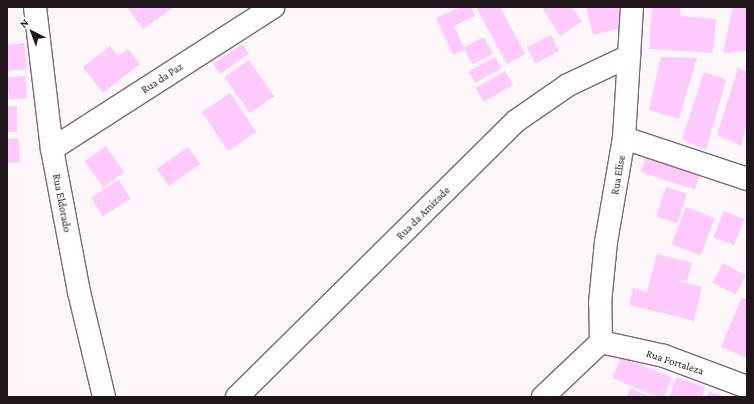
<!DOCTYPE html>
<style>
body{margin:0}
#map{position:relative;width:754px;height:404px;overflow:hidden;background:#fdf7fa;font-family:"Crimson Pro",serif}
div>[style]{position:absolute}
.building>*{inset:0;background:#fecafd;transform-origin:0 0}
.roads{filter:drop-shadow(1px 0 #806674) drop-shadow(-1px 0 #806674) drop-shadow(0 1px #806674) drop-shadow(0 -1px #806674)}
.minor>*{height:22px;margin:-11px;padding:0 11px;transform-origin:11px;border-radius:11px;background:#fff}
span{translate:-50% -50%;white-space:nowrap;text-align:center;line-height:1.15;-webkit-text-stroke:3.5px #fff;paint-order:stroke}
.street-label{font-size:11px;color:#1f151b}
.frame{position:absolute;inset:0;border:8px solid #1f151b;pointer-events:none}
.north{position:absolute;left:12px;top:12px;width:40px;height:40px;-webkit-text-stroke:3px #fff;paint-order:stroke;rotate:318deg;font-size:11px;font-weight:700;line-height:16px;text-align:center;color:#1f151b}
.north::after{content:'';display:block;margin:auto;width:14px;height:18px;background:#1f151b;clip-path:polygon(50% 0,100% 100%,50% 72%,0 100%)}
</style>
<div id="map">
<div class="building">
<div style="clip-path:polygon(127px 7px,174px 7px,143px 29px)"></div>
<div style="clip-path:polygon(460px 7px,472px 7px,475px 16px,454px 26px,465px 50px,453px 55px,436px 18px)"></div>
<div style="clip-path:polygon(476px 7px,500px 7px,525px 54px,507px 64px)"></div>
<div style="clip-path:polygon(546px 7px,572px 7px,582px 22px,560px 36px,543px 9px)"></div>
<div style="clip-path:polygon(586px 7px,619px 7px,624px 27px,593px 35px)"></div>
<div style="clip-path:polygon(652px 7px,681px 7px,680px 16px,716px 19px,713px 53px,649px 49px)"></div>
<div style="clip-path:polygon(733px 7px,747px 7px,747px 51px,723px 53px)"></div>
<div style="left:551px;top:35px;width:18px;height:27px;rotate:63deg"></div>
<div style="left:484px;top:37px;width:19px;height:23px;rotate:62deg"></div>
<div style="clip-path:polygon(24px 43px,27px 69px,7px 71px,7px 45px)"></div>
<div style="left:242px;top:44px;width:12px;height:35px;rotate:55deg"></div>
<div style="clip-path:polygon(110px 46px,118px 56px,128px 49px,140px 64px,103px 93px,83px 67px)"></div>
<div style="left:495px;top:57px;width:13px;height:30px;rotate:61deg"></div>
<div style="clip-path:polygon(661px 57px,697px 58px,679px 119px,649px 110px)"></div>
<div style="left:249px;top:60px;width:44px;height:30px;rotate:55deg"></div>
<div style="clip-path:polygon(738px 68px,747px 71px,747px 124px,741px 146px,717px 135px)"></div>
<div style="left:505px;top:71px;width:16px;height:34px;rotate:60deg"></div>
<div style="clip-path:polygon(704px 72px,726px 80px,706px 150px,682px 139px)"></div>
<div style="left:25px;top:76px;width:22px;height:18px;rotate:85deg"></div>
<div style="left:230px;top:93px;width:47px;height:34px;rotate:56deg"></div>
<div style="left:7px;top:106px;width:10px;height:26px"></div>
<div style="clip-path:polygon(18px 138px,20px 162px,7px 163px,7px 139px)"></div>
<div style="left:106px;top:146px;width:32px;height:26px;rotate:55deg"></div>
<div style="left:188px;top:147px;width:21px;height:38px;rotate:55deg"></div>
<div style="left:646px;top:156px;width:57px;height:17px;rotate:18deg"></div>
<div style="left:119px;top:180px;width:22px;height:33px;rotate:58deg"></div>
<div style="left:666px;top:187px;width:22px;height:31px;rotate:18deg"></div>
<div style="left:686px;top:207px;width:31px;height:40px;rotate:21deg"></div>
<div style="left:724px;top:211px;width:22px;height:28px;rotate:22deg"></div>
<div style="clip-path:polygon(657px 254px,692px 263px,687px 281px,675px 280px,702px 287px,694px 321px,629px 305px,633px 288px,647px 292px)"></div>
<div style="left:723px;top:263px;width:26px;height:22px;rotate:28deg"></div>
<div style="clip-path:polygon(742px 297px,747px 300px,747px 358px,721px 347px)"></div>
<div style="left:621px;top:357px;width:55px;height:23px;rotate:22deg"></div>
<div style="clip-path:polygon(677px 377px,705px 387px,702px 397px,669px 397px)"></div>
<div style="clip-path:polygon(630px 388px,651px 397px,627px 397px)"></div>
<div style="clip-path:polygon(709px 391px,725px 397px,707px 397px)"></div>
</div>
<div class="roads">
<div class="minor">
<div style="left:35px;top:7px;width:143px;rotate:83.2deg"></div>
<div style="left:52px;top:149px;width:146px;rotate:79.3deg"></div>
<div style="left:79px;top:292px;width:108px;rotate:76.6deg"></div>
<div style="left:624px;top:138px;width:130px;rotate:18.4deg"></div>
<div style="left:52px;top:149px;width:263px;rotate:-32.7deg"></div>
<div style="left:601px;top:342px;width:39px;rotate:-91deg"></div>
<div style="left:600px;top:303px;width:61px;rotate:-84.4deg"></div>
<div style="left:606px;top:242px;width:106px;rotate:-80.2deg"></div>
<div style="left:624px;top:138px;width:131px;rotate:-86.5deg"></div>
<div style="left:601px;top:342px;width:65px;rotate:12.5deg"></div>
<div style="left:664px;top:356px;width:89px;rotate:20.5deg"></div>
<div style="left:237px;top:397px;width:392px;rotate:-44.7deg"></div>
<div style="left:516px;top:121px;width:63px;rotate:-34.7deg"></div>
<div style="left:568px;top:85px;width:68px;rotate:-25.4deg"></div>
<div style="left:543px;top:397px;width:80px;rotate:-43.5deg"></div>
</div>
</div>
<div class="street-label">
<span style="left:162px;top:78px;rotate:-33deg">Rua da Paz</span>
<span style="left:618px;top:175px;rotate:-80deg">Rua Elise</span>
<span style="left:62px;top:203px;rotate:79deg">Rua Eldorado</span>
<span style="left:423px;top:213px;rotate:-45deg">Rua da Amizade</span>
<span style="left:675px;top:362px;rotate:18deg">Rua Fortaleza</span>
</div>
<div class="frame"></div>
<div class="north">N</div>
</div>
